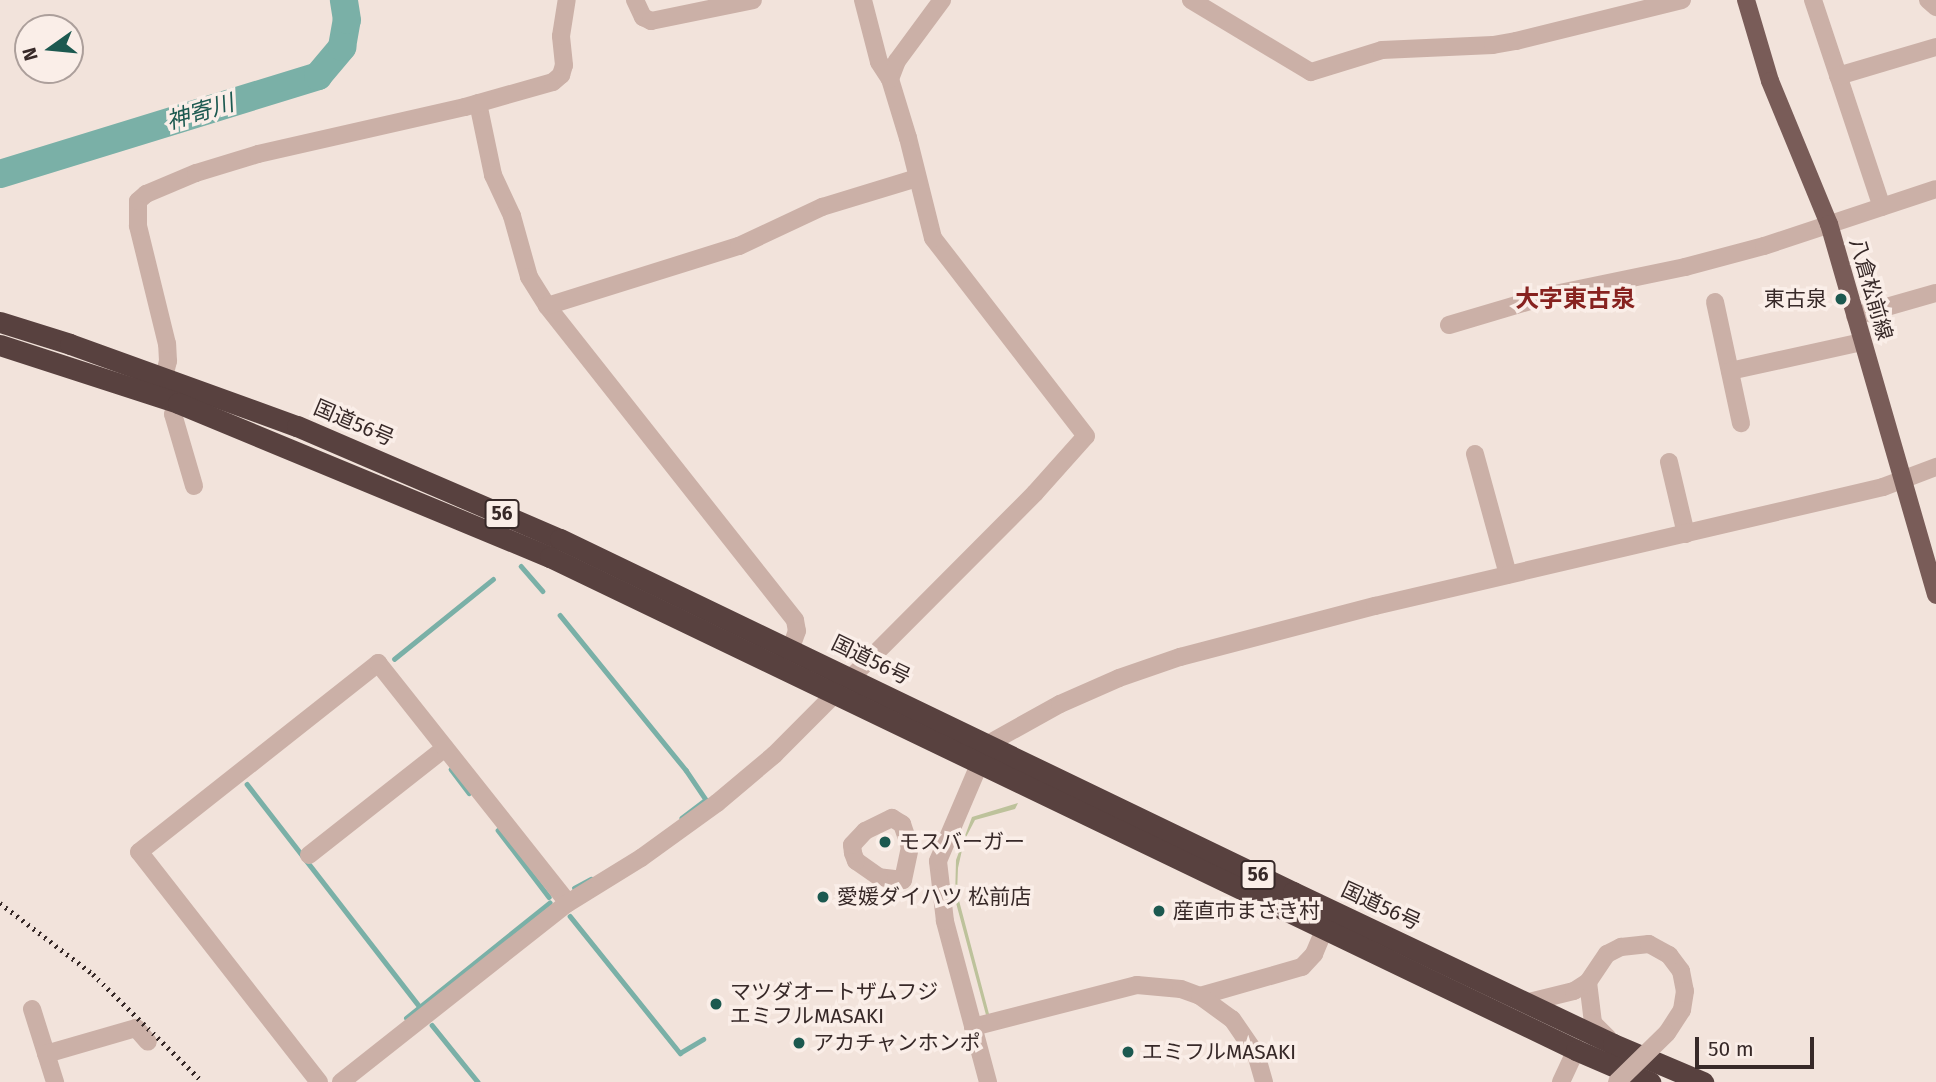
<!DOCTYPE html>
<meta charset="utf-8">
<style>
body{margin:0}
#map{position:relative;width:1936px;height:1082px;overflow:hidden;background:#f2e3db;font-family:"Fira Sans","Noto Sans JP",sans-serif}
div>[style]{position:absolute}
.green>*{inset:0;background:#bdc29b}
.stream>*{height:4.5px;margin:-2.25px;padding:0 2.25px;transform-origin:2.25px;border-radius:2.25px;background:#7ab0a7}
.river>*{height:28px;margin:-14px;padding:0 14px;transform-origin:14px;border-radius:14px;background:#7ab0a7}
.minor>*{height:18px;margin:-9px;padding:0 9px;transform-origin:9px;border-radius:9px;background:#cbb0a7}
.major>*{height:18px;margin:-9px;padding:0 9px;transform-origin:9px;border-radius:9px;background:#795c58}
.highway>*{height:21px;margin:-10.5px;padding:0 10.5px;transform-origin:10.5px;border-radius:10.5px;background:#58413f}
.rail>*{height:4.5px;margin-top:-2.25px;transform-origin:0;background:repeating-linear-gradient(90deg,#372928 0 2px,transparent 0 7px)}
.minor-bridge>*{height:18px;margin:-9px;padding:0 9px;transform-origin:9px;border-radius:9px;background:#cbb0a7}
.dots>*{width:19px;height:19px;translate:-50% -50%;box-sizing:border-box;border:4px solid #faeee8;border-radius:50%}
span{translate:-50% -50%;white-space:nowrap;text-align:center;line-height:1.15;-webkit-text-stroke:7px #faeee8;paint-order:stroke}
.shield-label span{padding:2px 5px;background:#faeee8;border:2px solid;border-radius:5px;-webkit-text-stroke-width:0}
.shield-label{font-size:19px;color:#372928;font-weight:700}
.street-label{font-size:21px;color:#372928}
.poi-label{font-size:21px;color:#372928}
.right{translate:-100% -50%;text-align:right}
.left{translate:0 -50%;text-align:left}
.water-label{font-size:23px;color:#1c5950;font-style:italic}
.quarter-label{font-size:24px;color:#87221f;font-weight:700}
.north{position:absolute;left:14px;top:14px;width:70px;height:70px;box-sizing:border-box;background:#faeee8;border:2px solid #ac9f9b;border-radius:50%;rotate:255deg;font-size:19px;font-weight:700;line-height:28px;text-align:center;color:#372928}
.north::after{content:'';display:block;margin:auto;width:24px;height:32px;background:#1c5950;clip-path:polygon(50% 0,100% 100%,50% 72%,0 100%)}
.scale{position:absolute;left:1695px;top:1037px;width:119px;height:32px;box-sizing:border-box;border:4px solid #372928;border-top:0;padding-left:9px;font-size:21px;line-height:24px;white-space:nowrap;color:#372928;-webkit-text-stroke:5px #faeee8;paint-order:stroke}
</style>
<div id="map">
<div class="green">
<div style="clip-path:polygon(1018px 803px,1015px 809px,975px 820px,964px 841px,958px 868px,957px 893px,989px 1014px,986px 1015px,955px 899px,956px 860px,972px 817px)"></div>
</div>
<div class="stream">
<div style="left:521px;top:566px;width:33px;rotate:49deg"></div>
<div style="left:560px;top:615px;width:200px;rotate:50.9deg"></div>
<div style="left:686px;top:770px;width:36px;rotate:56deg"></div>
<div style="left:706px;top:800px;width:30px;rotate:143deg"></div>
<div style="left:394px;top:659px;width:127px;rotate:-38.9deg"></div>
<div style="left:451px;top:769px;width:30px;rotate:53deg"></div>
<div style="left:247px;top:784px;width:282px;rotate:52.2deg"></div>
<div style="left:498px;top:830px;width:84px;rotate:52.7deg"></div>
<div style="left:574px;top:888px;width:19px;rotate:-28deg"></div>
<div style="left:570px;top:916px;width:176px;rotate:51.2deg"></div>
<div style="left:680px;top:1053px;width:27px;rotate:-31deg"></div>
<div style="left:406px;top:1018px;width:184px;rotate:-38.8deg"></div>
<div style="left:432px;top:1025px;width:73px;rotate:51.1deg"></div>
</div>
<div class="river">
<div style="left:0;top:174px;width:333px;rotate:-17.1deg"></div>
<div style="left:318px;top:76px;width:38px;rotate:-50deg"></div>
<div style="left:342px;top:47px;width:27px;rotate:-80deg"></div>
<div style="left:347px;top:20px;width:20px;rotate:-99deg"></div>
</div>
<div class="minor">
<div style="left:635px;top:0;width:19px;rotate:65deg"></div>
<div style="left:643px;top:17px;width:9px;rotate:27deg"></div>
<div style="left:651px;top:21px;width:104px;rotate:-11.6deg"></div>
<div style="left:1191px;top:0;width:140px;rotate:31deg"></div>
<div style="left:1311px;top:72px;width:74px;rotate:-17.2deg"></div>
<div style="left:1382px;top:50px;width:111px;rotate:-2.6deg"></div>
<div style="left:1493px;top:45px;width:23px;rotate:-10deg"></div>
<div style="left:1516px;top:41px;width:171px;rotate:-13.9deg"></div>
<div style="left:1813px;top:0;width:218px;rotate:71.6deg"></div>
<div style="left:1928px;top:0;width:11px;rotate:41deg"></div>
<div style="left:1838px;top:76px;width:102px;rotate:-16.5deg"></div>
<div style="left:890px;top:79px;width:19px;rotate:-69deg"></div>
<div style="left:897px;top:61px;width:76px;rotate:-53.6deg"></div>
<div style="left:478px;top:103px;width:74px;rotate:78.2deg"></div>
<div style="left:493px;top:175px;width:45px;rotate:65.1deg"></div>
<div style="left:512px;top:216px;width:63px;rotate:74.4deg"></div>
<div style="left:529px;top:277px;width:34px;rotate:58deg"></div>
<div style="left:547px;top:306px;width:400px;rotate:51.7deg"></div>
<div style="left:795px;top:620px;width:11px;rotate:80deg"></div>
<div style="left:797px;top:631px;width:33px;rotate:110deg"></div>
<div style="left:1715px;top:302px;width:124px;rotate:77.9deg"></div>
<div style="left:547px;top:306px;width:201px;rotate:-17.4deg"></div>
<div style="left:739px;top:246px;width:92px;rotate:-25.2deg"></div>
<div style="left:822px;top:207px;width:99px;rotate:-17deg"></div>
<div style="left:1855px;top:316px;width:84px;rotate:-15.9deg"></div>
<div style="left:1449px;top:325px;width:105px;rotate:-16.5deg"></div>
<div style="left:1550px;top:295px;width:138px;rotate:-11.7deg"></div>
<div style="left:1685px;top:267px;width:82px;rotate:-14.9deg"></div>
<div style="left:1764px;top:246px;width:181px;rotate:-18.3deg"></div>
<div style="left:1730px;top:371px;width:135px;rotate:-12.4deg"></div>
<div style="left:161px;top:389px;width:29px;rotate:-76deg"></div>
<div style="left:168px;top:361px;width:17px;rotate:-93deg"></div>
<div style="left:167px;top:344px;width:122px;rotate:-103.8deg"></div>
<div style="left:138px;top:226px;width:25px;rotate:-90deg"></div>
<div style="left:138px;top:201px;width:11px;rotate:-41deg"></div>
<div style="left:146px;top:194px;width:54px;rotate:-22.8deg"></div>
<div style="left:196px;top:173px;width:65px;rotate:-17deg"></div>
<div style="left:258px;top:154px;width:212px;rotate:-12.8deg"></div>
<div style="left:465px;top:107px;width:91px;rotate:-15.9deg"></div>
<div style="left:553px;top:82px;width:11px;rotate:-41deg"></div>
<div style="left:561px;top:75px;width:10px;rotate:-73deg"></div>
<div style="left:564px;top:65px;width:29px;rotate:-96deg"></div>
<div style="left:561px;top:36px;width:36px;rotate:-81deg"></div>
<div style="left:178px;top:403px;width:12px;rotate:114deg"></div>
<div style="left:173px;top:414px;width:75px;rotate:73.7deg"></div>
<div style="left:1475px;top:454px;width:125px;rotate:74.7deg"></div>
<div style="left:1669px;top:462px;width:74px;rotate:76.7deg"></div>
<div style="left:892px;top:818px;width:12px;rotate:31deg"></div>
<div style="left:902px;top:824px;width:24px;rotate:71deg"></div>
<div style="left:910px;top:847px;width:34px;rotate:102deg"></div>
<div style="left:903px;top:880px;width:24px;rotate:-173deg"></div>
<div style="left:879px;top:877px;width:28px;rotate:-145deg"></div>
<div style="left:856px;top:861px;width:9px;rotate:-111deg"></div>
<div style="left:853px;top:853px;width:8px;rotate:-97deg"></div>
<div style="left:852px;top:845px;width:19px;rotate:-47deg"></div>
<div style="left:865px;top:831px;width:30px;rotate:-26deg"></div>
<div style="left:309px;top:855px;width:173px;rotate:-38.2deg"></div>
<div style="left:1588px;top:982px;width:41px;rotate:83deg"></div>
<div style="left:1593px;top:1023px;width:21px;rotate:45deg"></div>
<div style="left:1200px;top:996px;width:106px;rotate:-15.9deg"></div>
<div style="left:1302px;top:967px;width:18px;rotate:-47deg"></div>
<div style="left:1314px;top:954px;width:26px;rotate:-67deg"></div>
<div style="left:1529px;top:1002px;width:46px;rotate:-13.7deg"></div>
<div style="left:1574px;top:991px;width:17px;rotate:-33deg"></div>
<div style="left:1588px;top:982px;width:34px;rotate:-56deg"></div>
<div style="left:1607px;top:954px;width:16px;rotate:-27deg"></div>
<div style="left:1621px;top:947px;width:28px;rotate:-6deg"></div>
<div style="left:1649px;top:944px;width:23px;rotate:29deg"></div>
<div style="left:1669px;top:955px;width:20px;rotate:53deg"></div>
<div style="left:1681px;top:971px;width:20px;rotate:79deg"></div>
<div style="left:1685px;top:991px;width:19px;rotate:99deg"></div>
<div style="left:1682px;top:1010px;width:27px;rotate:123deg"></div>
<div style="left:32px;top:1009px;width:77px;rotate:72.5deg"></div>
<div style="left:973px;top:1027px;width:169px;rotate:-14.4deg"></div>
<div style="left:1137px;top:985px;width:44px;rotate:5.2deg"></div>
<div style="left:1181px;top:989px;width:20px;rotate:20deg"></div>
<div style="left:1200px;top:996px;width:39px;rotate:36deg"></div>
<div style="left:1232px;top:1019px;width:42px;rotate:55.6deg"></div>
<div style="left:1256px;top:1054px;width:29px;rotate:74deg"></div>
<div style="left:46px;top:1054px;width:94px;rotate:-16.1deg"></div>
<div style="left:136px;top:1028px;width:18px;rotate:49deg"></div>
<div style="left:319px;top:1082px;width:292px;rotate:-128deg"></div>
<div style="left:139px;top:852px;width:305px;rotate:-38.3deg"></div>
<div style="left:378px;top:663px;width:306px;rotate:51.6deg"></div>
<div style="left:341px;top:1082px;width:289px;rotate:-38.3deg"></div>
<div style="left:568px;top:903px;width:86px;rotate:-31.7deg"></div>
<div style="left:641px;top:858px;width:94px;rotate:-35.9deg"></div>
<div style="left:717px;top:803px;width:75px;rotate:-40.1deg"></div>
<div style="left:774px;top:755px;width:370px;rotate:-45.1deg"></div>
<div style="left:1035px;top:493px;width:76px;rotate:-48.2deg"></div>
<div style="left:1086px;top:436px;width:250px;rotate:-127.7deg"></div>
<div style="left:933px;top:238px;width:103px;rotate:-104deg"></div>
<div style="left:908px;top:138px;width:62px;rotate:-107deg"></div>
<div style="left:890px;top:79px;width:20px;rotate:-123deg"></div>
<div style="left:879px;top:62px;width:64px;rotate:-104.5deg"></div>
<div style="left:988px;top:1082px;width:167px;rotate:-105deg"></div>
<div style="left:945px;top:921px;width:60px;rotate:-96.7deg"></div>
<div style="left:938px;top:861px;width:127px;rotate:-66.9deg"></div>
<div style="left:988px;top:744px;width:82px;rotate:-29.1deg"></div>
<div style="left:1060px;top:704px;width:64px;rotate:-23.8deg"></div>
<div style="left:1119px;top:678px;width:65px;rotate:-19deg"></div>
<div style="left:1180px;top:657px;width:202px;rotate:-14.7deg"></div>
<div style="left:1375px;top:606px;width:522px;rotate:-13.18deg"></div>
<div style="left:1883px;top:487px;width:57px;rotate:-20.7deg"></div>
<div style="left:1561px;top:1082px;width:35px;rotate:-65deg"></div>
</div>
<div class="major">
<div style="left:1746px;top:0;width:84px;rotate:73.5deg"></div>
<div style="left:1770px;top:81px;width:155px;rotate:67.6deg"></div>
<div style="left:1829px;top:224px;width:386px;rotate:73.9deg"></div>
</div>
<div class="highway">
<div style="left:0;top:322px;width:73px;rotate:17.4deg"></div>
<div style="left:70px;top:344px;width:241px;rotate:19.9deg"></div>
<div style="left:297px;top:426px;width:286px;rotate:23.3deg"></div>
<div style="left:560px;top:539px;width:814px;rotate:25.71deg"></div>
<div style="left:1293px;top:892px;width:354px;rotate:25.4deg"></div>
<div style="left:1613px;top:1044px;width:98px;rotate:22.9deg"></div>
<div style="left:0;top:345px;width:187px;rotate:18deg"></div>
<div style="left:178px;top:403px;width:403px;rotate:22.5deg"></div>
<div style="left:550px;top:557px;width:1138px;rotate:25.66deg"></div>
<div style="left:1576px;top:1050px;width:81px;rotate:23.4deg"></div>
</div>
<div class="rail">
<div style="left:0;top:903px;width:117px;rotate:37.4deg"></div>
<div style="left:93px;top:974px;width:154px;rotate:44.5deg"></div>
</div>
<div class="minor-bridge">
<div style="left:1617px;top:1082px;width:70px;rotate:-44.4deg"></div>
</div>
<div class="dots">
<div style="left:1841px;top:299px;background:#1c5950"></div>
<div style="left:885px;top:842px;background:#1c5950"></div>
<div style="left:823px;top:897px;background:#1c5950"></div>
<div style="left:1159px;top:911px;background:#1c5950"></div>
<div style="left:716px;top:1004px;background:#1c5950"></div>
<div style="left:799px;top:1043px;background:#1c5950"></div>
<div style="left:1128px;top:1052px;background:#1c5950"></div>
</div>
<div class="shield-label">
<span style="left:502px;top:514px">56</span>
<span style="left:1258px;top:875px">56</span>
</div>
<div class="street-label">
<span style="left:1871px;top:289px;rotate:74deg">八倉松前線</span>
<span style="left:354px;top:423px;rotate:23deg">国道56号</span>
<span style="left:871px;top:660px;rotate:26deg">国道56号</span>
<span style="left:1381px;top:906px;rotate:25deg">国道56号</span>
</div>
<div class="poi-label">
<span class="right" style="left:1827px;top:299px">東古泉</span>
<span class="left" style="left:899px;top:842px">モスバーガー</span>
<span class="left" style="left:837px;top:897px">愛媛ダイハツ 松前店</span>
<span class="left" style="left:1173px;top:911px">産直市まさき村</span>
<span class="left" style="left:730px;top:1004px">マツダオートザムフジ<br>エミフルMASAKI</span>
<span class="left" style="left:813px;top:1043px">アカチャンホンポ</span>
<span class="left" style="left:1142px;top:1052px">エミフルMASAKI</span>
</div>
<div class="water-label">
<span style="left:200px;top:112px;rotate:-17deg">神寄川</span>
</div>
<div class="quarter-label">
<span style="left:1575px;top:300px">大字東古泉</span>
</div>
<div class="north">N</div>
<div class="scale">50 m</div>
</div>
